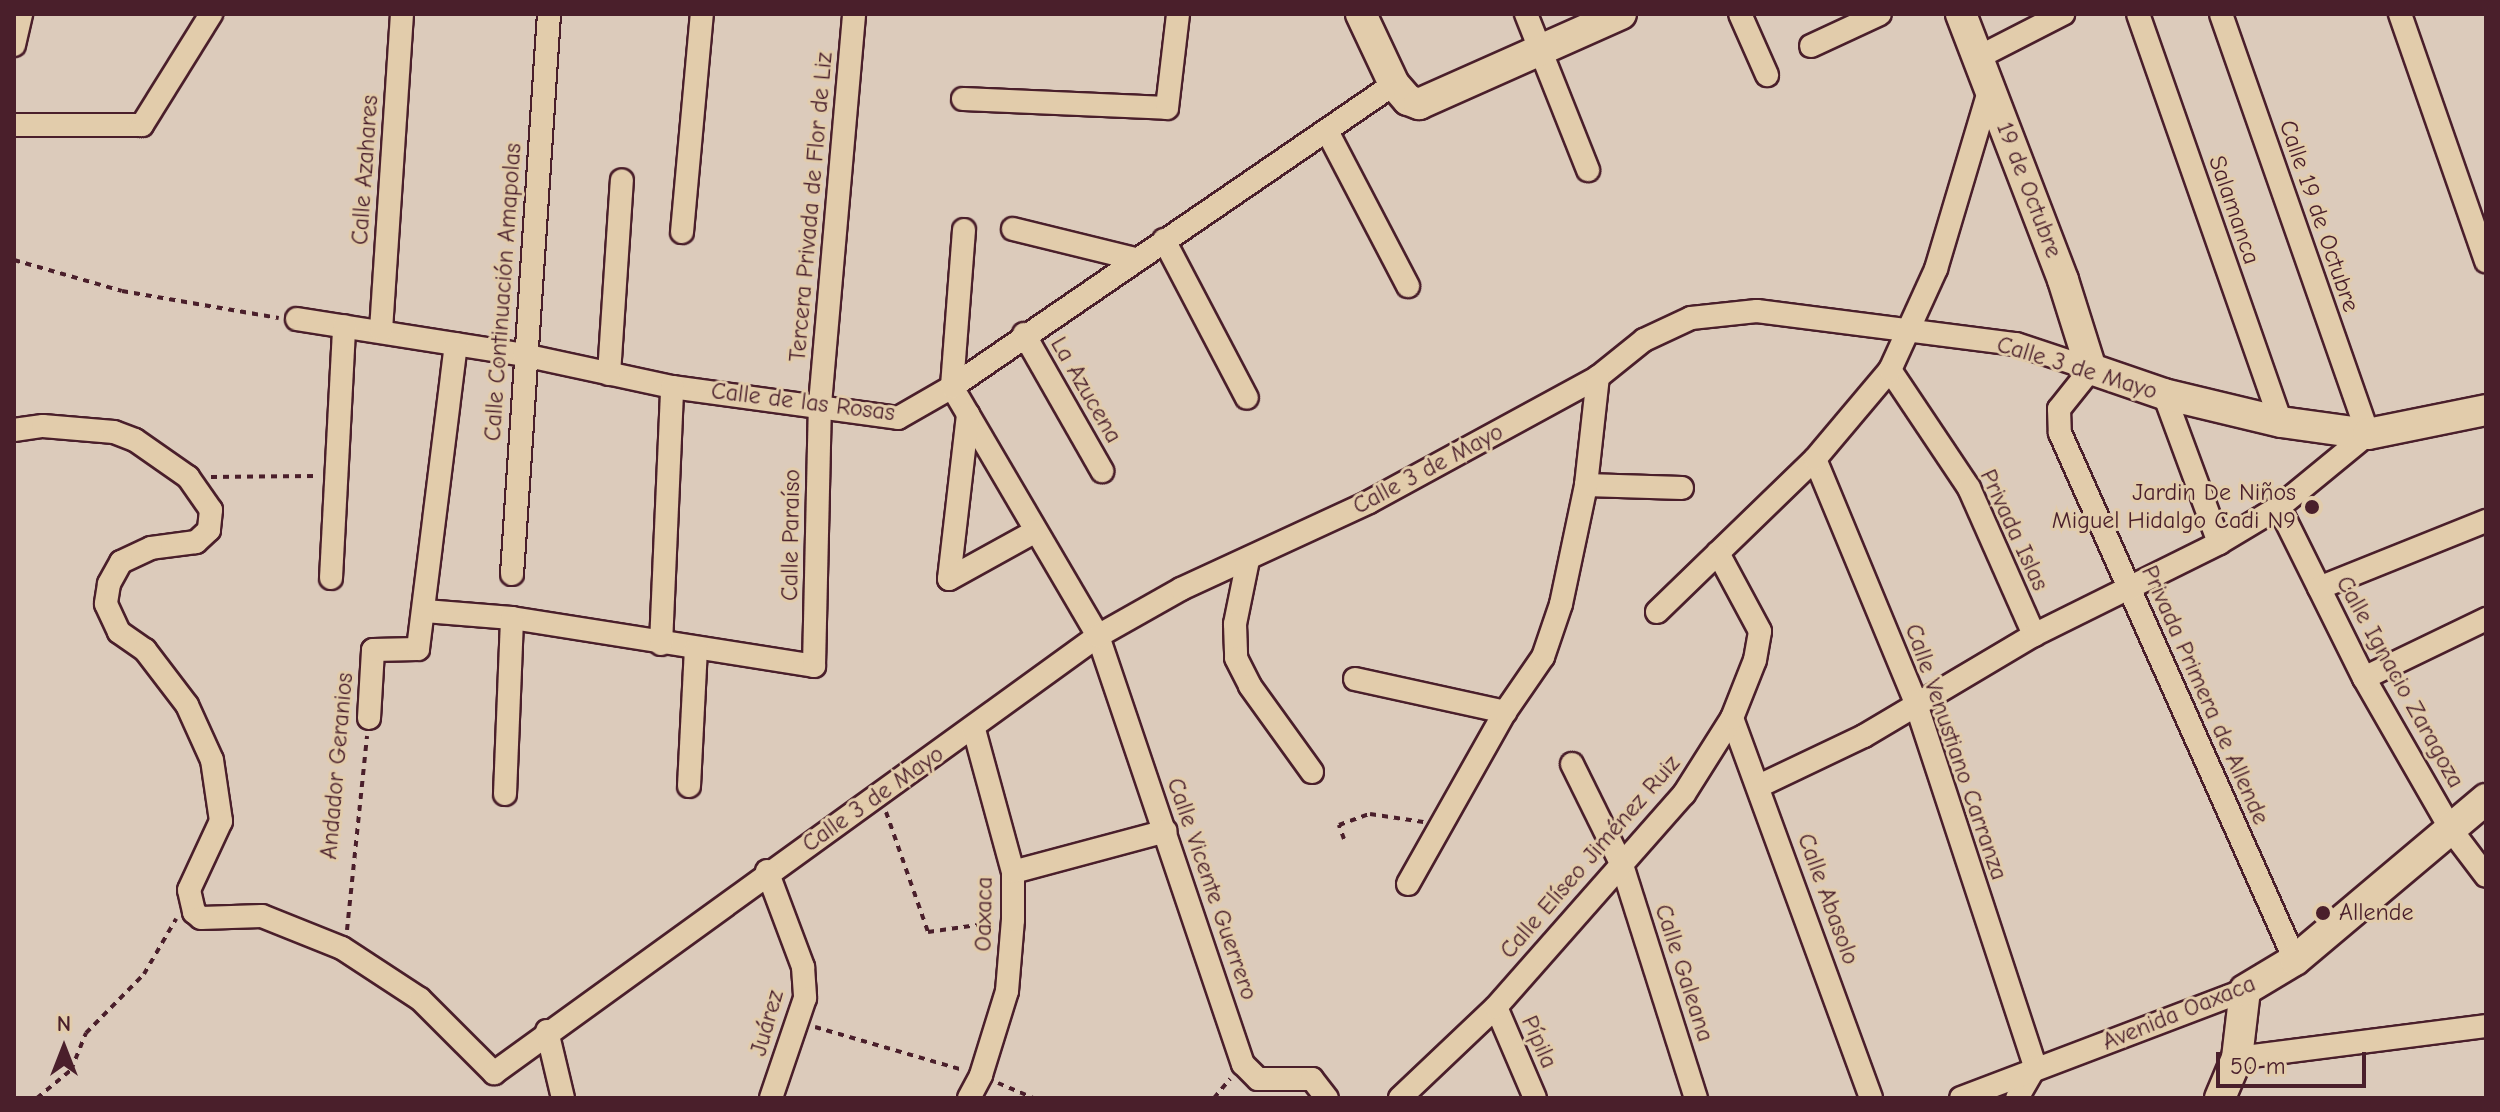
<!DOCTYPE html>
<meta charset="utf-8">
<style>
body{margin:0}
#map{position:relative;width:2500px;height:1112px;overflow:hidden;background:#dccbbb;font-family:"Comic Neue",sans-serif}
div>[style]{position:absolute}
.path>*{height:4px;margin-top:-2px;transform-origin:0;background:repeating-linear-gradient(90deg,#4a1f2b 0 6px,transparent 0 12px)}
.roads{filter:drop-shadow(2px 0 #4a1f2b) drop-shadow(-2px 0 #4a1f2b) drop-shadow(0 2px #4a1f2b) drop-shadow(0 -2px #4a1f2b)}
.street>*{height:22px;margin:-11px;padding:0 11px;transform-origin:11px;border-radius:11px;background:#e2ccab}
.secondary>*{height:30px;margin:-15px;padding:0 15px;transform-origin:15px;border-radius:15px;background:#e2ccab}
.dots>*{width:22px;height:22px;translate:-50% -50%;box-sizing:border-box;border:4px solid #e2ccab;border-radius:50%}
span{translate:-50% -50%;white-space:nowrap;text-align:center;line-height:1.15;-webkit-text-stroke:6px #e2ccab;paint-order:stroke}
.street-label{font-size:24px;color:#4a1f2b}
.poi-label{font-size:24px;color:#4a1f2b}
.right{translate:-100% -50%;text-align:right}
.left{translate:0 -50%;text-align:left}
.frame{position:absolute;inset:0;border:16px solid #4a1f2b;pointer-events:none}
.north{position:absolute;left:24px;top:1008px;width:80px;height:80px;-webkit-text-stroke:6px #e2ccab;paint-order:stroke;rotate:0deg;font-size:22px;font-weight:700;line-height:32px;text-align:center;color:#4a1f2b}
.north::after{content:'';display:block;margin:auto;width:28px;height:36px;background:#4a1f2b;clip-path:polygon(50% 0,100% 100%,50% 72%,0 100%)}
.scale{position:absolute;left:2216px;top:1052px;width:150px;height:36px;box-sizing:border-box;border:4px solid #4a1f2b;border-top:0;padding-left:10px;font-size:24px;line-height:28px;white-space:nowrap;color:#4a1f2b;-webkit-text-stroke:6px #e2ccab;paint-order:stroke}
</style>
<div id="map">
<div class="path">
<div style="left:14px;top:260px;width:112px;rotate:16deg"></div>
<div style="left:122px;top:291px;width:159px;rotate:9.8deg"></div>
<div style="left:211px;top:477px;width:107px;rotate:-0.5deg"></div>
<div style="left:886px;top:812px;width:127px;rotate:70.7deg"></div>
<div style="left:928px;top:932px;width:64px;rotate:-8.1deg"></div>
<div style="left:1344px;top:839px;width:15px;rotate:-110deg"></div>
<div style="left:1339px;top:825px;width:33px;rotate:-20deg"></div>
<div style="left:1370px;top:814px;width:54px;rotate:8.6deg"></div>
<div style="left:347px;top:930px;width:195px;rotate:-84.1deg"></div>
<div style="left:815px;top:1027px;width:151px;rotate:16.2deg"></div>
<div style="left:998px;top:1083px;width:39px;rotate:23deg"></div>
<div style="left:37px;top:1098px;width:44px;rotate:-39.5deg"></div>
<div style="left:71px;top:1070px;width:40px;rotate:-68deg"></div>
<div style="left:86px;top:1033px;width:83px;rotate:-45.5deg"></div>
<div style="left:144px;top:974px;width:64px;rotate:-59.8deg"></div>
<div style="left:1214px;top:1098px;width:25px;rotate:-50deg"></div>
</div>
<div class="roads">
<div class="street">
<div style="left:1526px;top:14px;width:168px;rotate:68.3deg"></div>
<div style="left:1740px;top:14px;width:67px;rotate:66.1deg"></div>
<div style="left:2138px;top:14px;width:432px;rotate:70.7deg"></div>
<div style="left:2400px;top:14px;width:262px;rotate:70.8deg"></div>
<div style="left:14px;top:45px;width:32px;rotate:-77deg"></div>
<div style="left:1811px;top:46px;width:76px;rotate:-24.9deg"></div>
<div style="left:1977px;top:58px;width:97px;rotate:-27.1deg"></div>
<div style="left:963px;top:99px;width:204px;rotate:2.5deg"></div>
<div style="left:1167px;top:108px;width:95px;rotate:-83.3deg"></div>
<div style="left:14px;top:125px;width:128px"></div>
<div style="left:142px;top:125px;width:131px;rotate:-58.1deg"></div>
<div style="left:1327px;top:131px;width:175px;rotate:62.4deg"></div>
<div style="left:1013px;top:229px;width:126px;rotate:13.8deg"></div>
<div style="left:964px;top:230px;width:157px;rotate:94.4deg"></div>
<div style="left:952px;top:387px;width:289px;rotate:59.6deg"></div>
<div style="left:1098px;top:636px;width:452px;rotate:71.3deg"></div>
<div style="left:1243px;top:1064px;width:21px;rotate:45deg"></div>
<div style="left:1258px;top:1079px;width:54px"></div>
<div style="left:1312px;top:1079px;width:24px;rotate:52deg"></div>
<div style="left:682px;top:232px;width:219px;rotate:-84.8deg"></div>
<div style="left:1164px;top:240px;width:178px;rotate:62.3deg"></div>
<div style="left:297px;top:319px;width:230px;rotate:9deg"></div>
<div style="left:524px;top:355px;width:151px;rotate:12.2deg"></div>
<div style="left:672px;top:387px;width:228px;rotate:7.8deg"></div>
<div style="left:898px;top:418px;width:62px;rotate:-29.9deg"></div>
<div style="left:952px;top:387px;width:536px;rotate:-34.43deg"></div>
<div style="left:381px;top:330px;width:317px;rotate:-86.2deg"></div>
<div style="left:1024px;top:334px;width:158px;rotate:60.3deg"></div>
<div style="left:1890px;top:370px;width:142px;rotate:56.2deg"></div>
<div style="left:1969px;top:488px;width:161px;rotate:66.1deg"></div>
<div style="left:609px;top:374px;width:194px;rotate:-86.2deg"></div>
<div style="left:2164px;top:394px;width:159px;rotate:69.7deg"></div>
<div style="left:14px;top:430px;width:29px;rotate:-8deg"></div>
<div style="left:43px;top:426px;width:71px;rotate:4.8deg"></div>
<div style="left:114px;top:432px;width:22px;rotate:21deg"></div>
<div style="left:135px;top:440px;width:65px;rotate:34.9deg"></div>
<div style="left:188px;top:477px;width:40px;rotate:55.1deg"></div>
<div style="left:211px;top:510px;width:20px;rotate:96deg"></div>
<div style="left:209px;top:530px;width:18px;rotate:137deg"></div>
<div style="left:196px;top:542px;width:45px;rotate:172.4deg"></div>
<div style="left:151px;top:548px;width:33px;rotate:155deg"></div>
<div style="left:121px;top:562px;width:25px;rotate:119deg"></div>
<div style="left:109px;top:584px;width:20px;rotate:99deg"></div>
<div style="left:106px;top:604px;width:31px;rotate:65deg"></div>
<div style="left:119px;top:632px;width:32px;rotate:35deg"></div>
<div style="left:145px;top:650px;width:69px;rotate:52.6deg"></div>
<div style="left:187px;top:705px;width:60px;rotate:65.6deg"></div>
<div style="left:212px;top:760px;width:62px;rotate:81.6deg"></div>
<div style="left:221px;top:821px;width:76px;rotate:114.9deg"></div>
<div style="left:189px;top:890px;width:23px;rotate:77deg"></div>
<div style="left:194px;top:912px;width:9px;rotate:41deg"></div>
<div style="left:201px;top:918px;width:61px;rotate:-1.9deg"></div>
<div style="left:262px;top:916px;width:86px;rotate:21.8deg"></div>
<div style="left:342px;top:948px;width:93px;rotate:33.2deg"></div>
<div style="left:420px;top:999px;width:105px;rotate:45deg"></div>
<div style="left:494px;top:1073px;width:746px;rotate:-35.89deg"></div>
<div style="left:1098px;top:636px;width:95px;rotate:-29.5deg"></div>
<div style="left:1181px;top:589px;width:207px;rotate:-24.8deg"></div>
<div style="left:1369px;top:502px;width:261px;rotate:-28.6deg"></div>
<div style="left:1598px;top:377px;width:59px;rotate:-38.8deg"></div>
<div style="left:1644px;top:340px;width:52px;rotate:-25.1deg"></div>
<div style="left:1691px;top:318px;width:66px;rotate:-6.1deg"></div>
<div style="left:1757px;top:311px;width:261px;rotate:7.3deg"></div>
<div style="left:2016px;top:344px;width:79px;rotate:18.4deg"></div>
<div style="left:2091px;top:369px;width:51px;rotate:128.7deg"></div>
<div style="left:2059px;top:409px;width:24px;rotate:88deg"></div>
<div style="left:2060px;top:433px;width:577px;rotate:65.97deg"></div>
<div style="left:1815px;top:459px;width:262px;rotate:67.5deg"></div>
<div style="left:1915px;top:701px;width:385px;rotate:71.8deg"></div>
<div style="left:2035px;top:1067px;width:36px;rotate:120deg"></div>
<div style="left:1586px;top:485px;width:96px;rotate:1.8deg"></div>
<div style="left:2279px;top:507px;width:191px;rotate:63.6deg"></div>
<div style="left:2364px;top:678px;width:177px;rotate:60.1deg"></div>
<div style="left:2452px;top:831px;width:56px;rotate:52.9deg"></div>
<div style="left:1248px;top:560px;width:65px;rotate:101.5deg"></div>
<div style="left:1235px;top:624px;width:34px;rotate:88deg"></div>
<div style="left:1236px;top:658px;width:31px;rotate:63deg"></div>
<div style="left:1250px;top:686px;width:106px;rotate:54.2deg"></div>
<div style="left:512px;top:574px;width:561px;rotate:-86.22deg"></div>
<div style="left:331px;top:578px;width:252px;rotate:-87deg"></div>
<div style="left:949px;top:579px;width:166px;rotate:-83.4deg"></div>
<div style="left:949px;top:579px;width:99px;rotate:-28.9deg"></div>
<div style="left:2319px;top:588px;width:180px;rotate:-21.9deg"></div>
<div style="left:425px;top:611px;width:87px;rotate:4.6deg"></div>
<div style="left:512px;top:618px;width:306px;rotate:9deg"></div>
<div style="left:814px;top:666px;width:262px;rotate:-88.7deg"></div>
<div style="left:820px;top:404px;width:391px;rotate:-85deg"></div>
<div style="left:1657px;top:612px;width:220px;rotate:-44.1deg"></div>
<div style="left:1815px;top:459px;width:116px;rotate:-49.9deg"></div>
<div style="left:1890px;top:370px;width:111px;rotate:-65.5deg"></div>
<div style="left:1936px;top:269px;width:189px;rotate:-73.4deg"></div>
<div style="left:661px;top:644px;width:257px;rotate:-87.5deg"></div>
<div style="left:2364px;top:678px;width:136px;rotate:-25.8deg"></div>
<div style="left:1355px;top:679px;width:154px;rotate:12.4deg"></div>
<div style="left:369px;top:718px;width:68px;rotate:-86.6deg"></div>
<div style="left:373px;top:650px;width:45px;rotate:-1.3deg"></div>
<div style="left:418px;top:649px;width:307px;rotate:-82.9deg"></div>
<div style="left:1732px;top:718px;width:405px;rotate:69.9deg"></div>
<div style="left:1572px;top:764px;width:113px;rotate:63.7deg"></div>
<div style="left:1622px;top:865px;width:244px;rotate:72.4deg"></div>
<div style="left:689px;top:786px;width:137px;rotate:-87.1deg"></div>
<div style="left:1759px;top:786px;width:116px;rotate:-25.5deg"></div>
<div style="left:1864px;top:736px;width:198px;rotate:-30.7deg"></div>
<div style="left:2034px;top:635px;width:207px;rotate:-26.4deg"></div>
<div style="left:2219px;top:543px;width:70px;rotate:-31deg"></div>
<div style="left:2279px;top:507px;width:115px;rotate:-39.4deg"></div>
<div style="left:2368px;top:434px;width:445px;rotate:-109.3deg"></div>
<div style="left:505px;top:794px;width:176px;rotate:-87.7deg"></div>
<div style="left:767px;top:871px;width:103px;rotate:69.4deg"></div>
<div style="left:803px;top:967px;width:31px;rotate:86deg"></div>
<div style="left:805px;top:998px;width:106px;rotate:108.8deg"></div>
<div style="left:1013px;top:872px;width:158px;rotate:-15deg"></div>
<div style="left:1408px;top:884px;width:197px;rotate:-60.6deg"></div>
<div style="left:1505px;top:712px;width:67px;rotate:-55.4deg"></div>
<div style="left:1543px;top:657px;width:56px;rotate:-71.2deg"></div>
<div style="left:1561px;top:604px;width:122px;rotate:-78.1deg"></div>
<div style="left:1586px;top:485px;width:109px;rotate:-83.7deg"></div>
<div style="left:1496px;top:1007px;width:99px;rotate:66.8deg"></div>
<div style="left:547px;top:1031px;width:69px;rotate:76.6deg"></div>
<div style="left:2237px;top:1058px;width:251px;rotate:-7.3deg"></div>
<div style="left:969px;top:1098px;width:26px;rotate:-62deg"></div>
<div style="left:981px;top:1075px;width:88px;rotate:-72.8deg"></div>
<div style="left:1007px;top:991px;width:71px;rotate:-85.2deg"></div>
<div style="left:1013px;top:920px;width:48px;rotate:-90deg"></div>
<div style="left:1013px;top:872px;width:148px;rotate:-105.3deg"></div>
<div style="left:1400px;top:1098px;width:132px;rotate:-43.5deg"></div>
<div style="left:1496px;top:1007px;width:284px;rotate:-48.6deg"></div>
<div style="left:1684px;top:794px;width:90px;rotate:-57.7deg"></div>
<div style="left:1732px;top:718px;width:62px;rotate:-68.4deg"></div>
<div style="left:1755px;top:660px;width:29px;rotate:-80deg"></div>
<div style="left:1760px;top:631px;width:89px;rotate:-118.3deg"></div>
<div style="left:1961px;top:1098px;width:304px;rotate:-20.8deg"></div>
</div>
<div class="secondary">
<div style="left:1361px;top:14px;width:77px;rotate:64.8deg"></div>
<div style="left:1394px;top:84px;width:21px;rotate:49deg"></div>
<div style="left:1408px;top:100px;width:12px;rotate:20deg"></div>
<div style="left:1419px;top:104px;width:221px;rotate:-24deg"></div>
<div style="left:1961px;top:14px;width:285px;rotate:69deg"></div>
<div style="left:2063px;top:280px;width:93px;rotate:72.5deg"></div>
<div style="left:2091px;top:369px;width:77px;rotate:18.9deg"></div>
<div style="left:2164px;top:394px;width:120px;rotate:13.5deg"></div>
<div style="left:2281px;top:422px;width:88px;rotate:7.9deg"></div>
<div style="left:2368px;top:434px;width:120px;rotate:-11.5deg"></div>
<div style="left:2220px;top:1098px;width:43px;rotate:-67deg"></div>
<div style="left:2237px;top:1058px;width:68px;rotate:-83.3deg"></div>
<div style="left:2245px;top:990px;width:58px;rotate:-31deg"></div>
<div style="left:2295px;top:960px;width:250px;rotate:-40.1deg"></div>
</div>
</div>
<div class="dots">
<div style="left:2312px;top:507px;background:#4a1f2b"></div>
<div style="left:2323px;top:913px;background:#4a1f2b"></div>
</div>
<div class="street-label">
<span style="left:365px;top:170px;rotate:-86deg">Calle Azahares</span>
<span style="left:2029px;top:190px;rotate:69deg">19 de Octubre</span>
<span style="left:811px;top:207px;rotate:-85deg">Tercera Privada de Flor de Liz</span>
<span style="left:2234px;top:210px;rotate:71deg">Salamanca</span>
<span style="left:2319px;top:216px;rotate:71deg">Calle 19 de Octubre</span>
<span style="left:503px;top:292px;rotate:-86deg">Calle Continuación Amapolas</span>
<span style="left:2077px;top:368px;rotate:17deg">Calle 3 de Mayo</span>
<span style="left:1086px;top:390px;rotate:60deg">La Azucena</span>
<span style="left:803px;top:402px;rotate:7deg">Calle de las Rosas</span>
<span style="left:1428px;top:469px;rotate:-28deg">Calle 3 de Mayo</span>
<span style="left:2014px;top:530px;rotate:65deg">Privada Islas</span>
<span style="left:791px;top:535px;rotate:-89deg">Calle Paraíso</span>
<span style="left:2400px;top:682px;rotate:61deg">Calle Ignacio Zaragoza</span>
<span style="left:2205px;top:695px;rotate:66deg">Privada Primera de Allende</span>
<span style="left:1956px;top:752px;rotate:71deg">Calle Venustiano Carranza</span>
<span style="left:337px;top:766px;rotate:-85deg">Andador Geranios</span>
<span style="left:873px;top:799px;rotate:-35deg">Calle 3 de Mayo</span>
<span style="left:1590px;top:857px;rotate:-49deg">Calle Elíseo Jiménez Ruiz</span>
<span style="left:1212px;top:889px;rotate:71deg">Calle Vicente Guerrero</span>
<span style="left:1828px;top:899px;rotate:70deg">Calle Abasolo</span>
<span style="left:984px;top:914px;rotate:-89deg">Oaxaca</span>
<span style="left:1684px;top:973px;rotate:72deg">Calle Galeana</span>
<span style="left:2179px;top:1013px;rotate:-22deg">Avenida Oaxaca</span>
<span style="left:767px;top:1023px;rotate:-74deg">Juárez</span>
<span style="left:1539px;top:1042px;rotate:66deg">Pípila</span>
</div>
<div class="poi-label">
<span class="right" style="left:2296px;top:507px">Jardin De Niños<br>Miguel Hidalgo Cadi N9</span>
<span class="left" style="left:2339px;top:913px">Allende</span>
</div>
<div class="frame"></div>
<div class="north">N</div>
<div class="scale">50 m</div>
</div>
